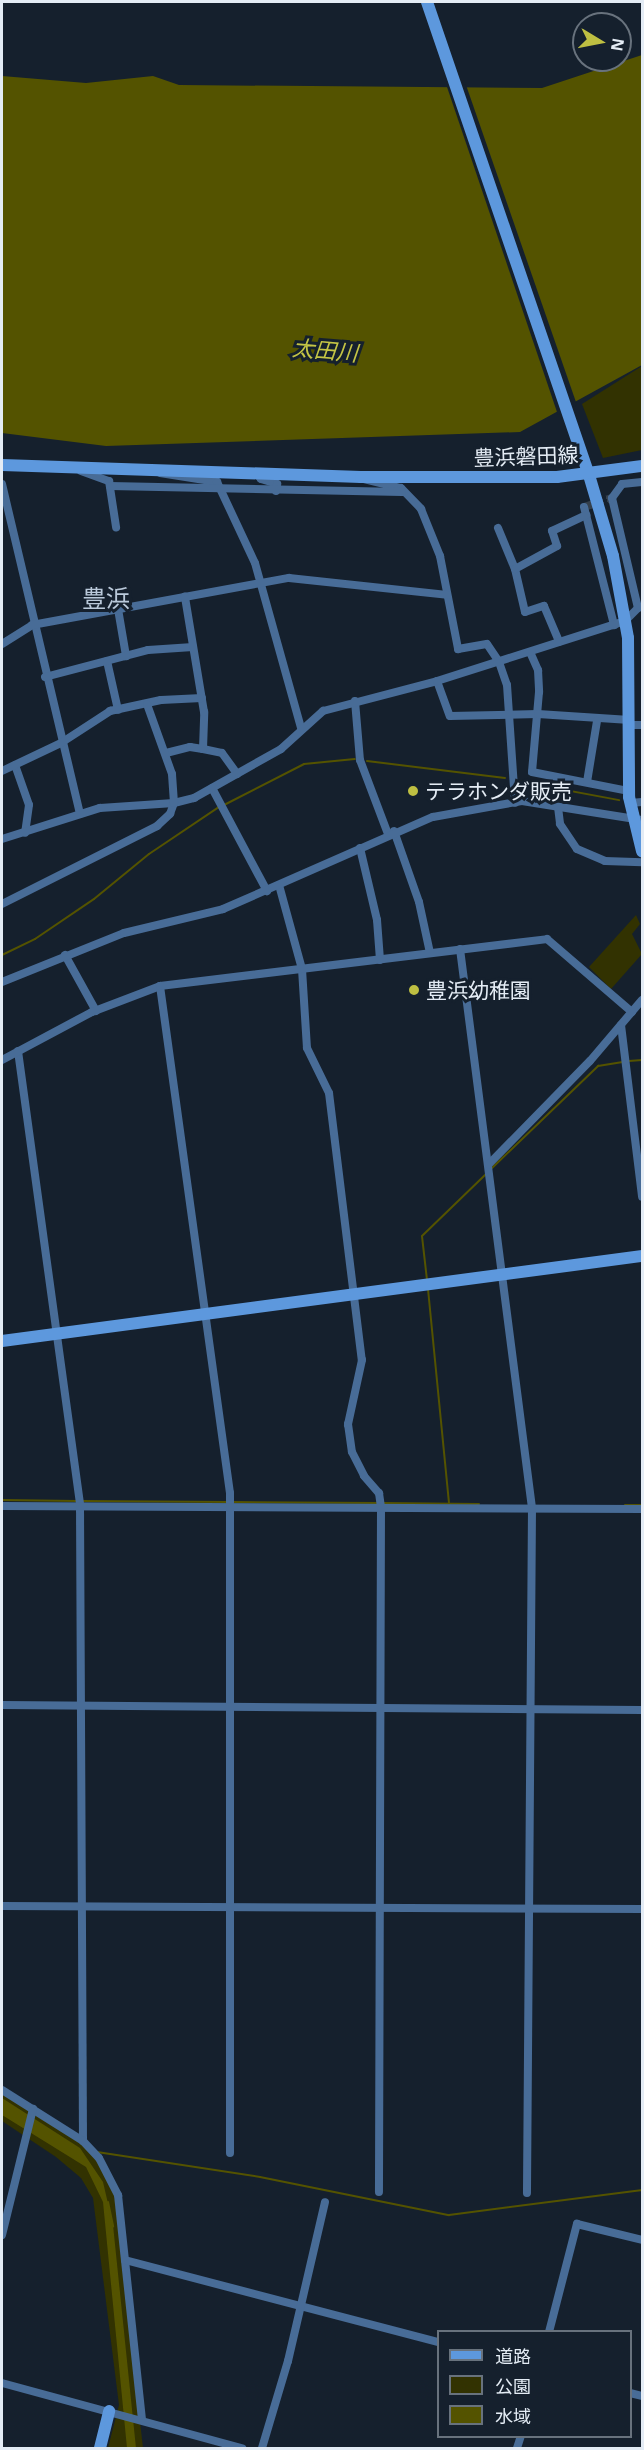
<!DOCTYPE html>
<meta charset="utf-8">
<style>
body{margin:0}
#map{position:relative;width:644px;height:2450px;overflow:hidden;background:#15202d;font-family:"Noto Sans","Noto Sans JP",sans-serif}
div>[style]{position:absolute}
.green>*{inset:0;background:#323201}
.water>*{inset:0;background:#545300}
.pier>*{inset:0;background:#15202d}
.stream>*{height:2px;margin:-1px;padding:0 1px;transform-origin:1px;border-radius:1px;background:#545300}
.street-tunnel>*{height:8px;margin-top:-4px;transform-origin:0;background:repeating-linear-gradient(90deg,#343f4b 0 8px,transparent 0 12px)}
.street>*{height:8px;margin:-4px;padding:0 4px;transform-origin:4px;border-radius:4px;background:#486c97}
.secondary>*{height:12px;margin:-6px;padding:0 6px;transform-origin:6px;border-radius:6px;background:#5d98dd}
.dots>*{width:16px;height:16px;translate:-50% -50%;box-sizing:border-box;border:3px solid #15202d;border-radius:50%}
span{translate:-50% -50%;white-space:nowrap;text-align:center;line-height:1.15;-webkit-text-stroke:6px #15202d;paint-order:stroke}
.street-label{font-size:21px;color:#e4ecf5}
.poi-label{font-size:21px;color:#e4ecf5}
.left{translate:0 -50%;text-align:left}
.water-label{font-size:22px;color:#c5c545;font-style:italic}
.quarter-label{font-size:24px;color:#bac9da}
.frame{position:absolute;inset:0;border:3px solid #e4ecf5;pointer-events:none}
.legend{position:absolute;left:437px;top:2330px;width:195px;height:108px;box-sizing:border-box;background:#15202d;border:2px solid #68727d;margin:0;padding:8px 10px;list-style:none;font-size:18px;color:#e4ecf5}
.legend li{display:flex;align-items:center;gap:12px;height:30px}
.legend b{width:30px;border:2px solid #68727d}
.north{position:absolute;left:572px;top:12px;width:60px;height:60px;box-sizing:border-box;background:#15202d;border:2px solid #68727d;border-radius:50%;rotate:100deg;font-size:16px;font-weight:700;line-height:24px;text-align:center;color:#e4ecf5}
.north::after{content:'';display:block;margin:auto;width:21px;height:27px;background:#bebf42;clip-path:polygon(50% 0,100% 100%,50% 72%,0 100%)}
</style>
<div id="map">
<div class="green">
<div style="clip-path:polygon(642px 366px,642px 450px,603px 458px,582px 404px)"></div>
<div style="clip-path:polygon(636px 915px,640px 924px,632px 934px,642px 954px,611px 989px,589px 967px)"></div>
<div style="clip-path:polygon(2px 2092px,92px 2151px,113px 2182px,143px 2448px,108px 2448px,119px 2405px,93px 2198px,81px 2178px,56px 2157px,2px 2121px)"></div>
</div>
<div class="water">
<div style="clip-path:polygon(642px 55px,642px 365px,520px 432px,106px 446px,2px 433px,2px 76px,86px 83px,153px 76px,179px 85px,542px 88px)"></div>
<div style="clip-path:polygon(2px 2098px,80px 2148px,103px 2182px,113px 2225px,136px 2448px,127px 2448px,103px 2202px,86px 2167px,2px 2115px)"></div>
</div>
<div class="pier">
<div style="clip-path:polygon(446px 84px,466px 85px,577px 405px,558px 415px)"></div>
</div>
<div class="stream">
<div style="left:367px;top:761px;width:139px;rotate:7deg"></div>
<div style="left:517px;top:781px;width:104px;rotate:10.6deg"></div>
<div style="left:224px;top:805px;width:90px;rotate:-27.1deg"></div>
<div style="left:304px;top:764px;width:51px;rotate:-5.6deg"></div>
<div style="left:2px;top:955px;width:37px;rotate:-26deg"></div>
<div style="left:35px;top:939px;width:71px;rotate:-34.1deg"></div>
<div style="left:94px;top:899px;width:71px;rotate:-39.3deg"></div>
<div style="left:149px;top:854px;width:84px;rotate:-33.9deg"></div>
<div style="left:629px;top:1061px;width:13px;rotate:-4deg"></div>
<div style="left:491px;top:1169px;width:149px;rotate:-43.9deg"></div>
<div style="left:598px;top:1066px;width:25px;rotate:-9deg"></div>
<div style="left:427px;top:1280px;width:44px;rotate:-96.5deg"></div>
<div style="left:422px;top:1236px;width:91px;rotate:-44.1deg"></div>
<div style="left:428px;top:1289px;width:216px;rotate:84.4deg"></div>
<div style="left:2px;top:1500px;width:75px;rotate:0.8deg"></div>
<div style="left:82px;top:1501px;width:145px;rotate:0.4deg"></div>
<div style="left:232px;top:1502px;width:145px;rotate:0.4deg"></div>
<div style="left:382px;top:1503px;width:97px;rotate:0.6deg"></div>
<div style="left:625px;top:1505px;width:17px"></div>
<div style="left:97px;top:2152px;width:165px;rotate:8.7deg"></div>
<div style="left:260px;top:2177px;width:193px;rotate:11.4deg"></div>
<div style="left:449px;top:2215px;width:195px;rotate:-7.4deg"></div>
<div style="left:108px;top:2202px;width:25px;rotate:78deg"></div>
<div style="left:122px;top:2327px;width:15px;rotate:86deg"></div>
</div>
<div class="street-tunnel">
<div style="left:584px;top:507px;width:29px;rotate:-18deg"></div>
</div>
<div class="street">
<div style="left:81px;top:471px;width:30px;rotate:20deg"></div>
<div style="left:109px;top:481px;width:47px;rotate:81.3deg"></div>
<div style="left:160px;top:473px;width:58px;rotate:9deg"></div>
<div style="left:217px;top:482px;width:89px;rotate:64.9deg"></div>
<div style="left:255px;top:563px;width:171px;rotate:74.4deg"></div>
<div style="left:257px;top:474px;width:6px;rotate:51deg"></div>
<div style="left:261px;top:479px;width:17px;rotate:17deg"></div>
<div style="left:277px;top:484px;width:7px;rotate:98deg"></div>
<div style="left:364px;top:479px;width:38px;rotate:14deg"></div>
<div style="left:401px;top:488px;width:29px;rotate:46deg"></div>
<div style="left:421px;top:509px;width:51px;rotate:68deg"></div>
<div style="left:440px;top:556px;width:95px;rotate:79deg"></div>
<div style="left:458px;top:649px;width:29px;rotate:-10deg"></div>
<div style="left:487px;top:644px;width:22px;rotate:56deg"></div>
<div style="left:499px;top:662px;width:24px;rotate:71deg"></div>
<div style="left:507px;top:685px;width:118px;rotate:86.1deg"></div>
<div style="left:2px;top:484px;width:339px;rotate:76.7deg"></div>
<div style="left:110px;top:486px;width:292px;rotate:1.2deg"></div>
<div style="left:584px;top:507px;width:122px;rotate:75.7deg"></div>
<div style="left:498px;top:528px;width:44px;rotate:67.5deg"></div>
<div style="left:515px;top:569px;width:44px;rotate:76.9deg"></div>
<div style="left:525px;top:612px;width:20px;rotate:-18deg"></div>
<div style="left:544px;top:606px;width:39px;rotate:67deg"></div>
<div style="left:515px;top:569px;width:48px;rotate:-28.7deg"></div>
<div style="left:557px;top:546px;width:16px;rotate:-108deg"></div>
<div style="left:552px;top:531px;width:38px;rotate:-25deg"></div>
<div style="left:118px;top:609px;width:48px;rotate:80.3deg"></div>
<div style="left:2px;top:644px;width:36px;rotate:-32deg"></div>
<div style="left:32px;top:625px;width:261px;rotate:-10.4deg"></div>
<div style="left:289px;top:578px;width:159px;rotate:6.1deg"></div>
<div style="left:530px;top:652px;width:20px;rotate:66deg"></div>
<div style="left:538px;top:670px;width:22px;rotate:87deg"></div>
<div style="left:539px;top:692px;width:80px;rotate:95deg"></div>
<div style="left:532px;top:772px;width:99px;rotate:11.1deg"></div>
<div style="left:107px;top:661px;width:50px;rotate:77.3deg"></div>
<div style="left:45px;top:677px;width:106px;rotate:-14.7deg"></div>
<div style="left:148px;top:650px;width:45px;rotate:-3.8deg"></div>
<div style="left:437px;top:681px;width:37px;rotate:70deg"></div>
<div style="left:450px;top:716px;width:88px;rotate:-1.3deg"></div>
<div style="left:538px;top:714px;width:92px;rotate:3.7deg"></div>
<div style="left:355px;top:701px;width:59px;rotate:85.2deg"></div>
<div style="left:360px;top:760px;width:79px;rotate:69.3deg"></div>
<div style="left:630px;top:725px;width:12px"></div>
<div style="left:203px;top:749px;width:19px;rotate:12deg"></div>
<div style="left:222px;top:753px;width:26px;rotate:54deg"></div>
<div style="left:166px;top:753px;width:25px;rotate:-14deg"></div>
<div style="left:190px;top:747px;width:13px;rotate:9deg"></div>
<div style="left:203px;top:749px;width:37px;rotate:-88deg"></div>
<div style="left:204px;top:712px;width:117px;rotate:-99.4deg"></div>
<div style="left:15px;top:765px;width:42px;rotate:70.7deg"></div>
<div style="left:29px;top:805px;width:28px;rotate:98deg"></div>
<div style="left:2px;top:771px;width:65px;rotate:-25.4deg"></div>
<div style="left:61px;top:743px;width:59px;rotate:-33.1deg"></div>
<div style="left:110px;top:711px;width:52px;rotate:-12.2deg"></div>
<div style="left:161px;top:700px;width:41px;rotate:-2.8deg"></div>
<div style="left:587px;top:782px;width:62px;rotate:-80.7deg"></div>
<div style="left:212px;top:788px;width:117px;rotate:61.9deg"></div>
<div style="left:630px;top:803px;width:12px;rotate:-5deg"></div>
<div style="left:558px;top:807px;width:17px;rotate:83deg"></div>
<div style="left:560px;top:824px;width:30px;rotate:56deg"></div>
<div style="left:577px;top:849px;width:30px;rotate:23deg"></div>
<div style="left:605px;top:861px;width:37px;rotate:2deg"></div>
<div style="left:394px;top:831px;width:75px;rotate:70.6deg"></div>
<div style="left:419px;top:902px;width:52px;rotate:77.8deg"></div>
<div style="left:2px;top:839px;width:103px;rotate:-17.6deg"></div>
<div style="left:100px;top:808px;width:74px;rotate:-3.9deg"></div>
<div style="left:174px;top:803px;width:21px;rotate:-14deg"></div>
<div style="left:194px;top:798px;width:100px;rotate:-29.4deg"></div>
<div style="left:281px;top:749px;width:57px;rotate:-42.1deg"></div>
<div style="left:323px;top:711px;width:118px;rotate:-14.7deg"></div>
<div style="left:437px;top:681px;width:197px;rotate:-17.7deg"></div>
<div style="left:625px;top:621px;width:18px;rotate:-45deg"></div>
<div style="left:638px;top:608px;width:113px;rotate:-103.3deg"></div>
<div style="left:612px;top:498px;width:17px;rotate:-54deg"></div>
<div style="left:622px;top:484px;width:20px;rotate:-6deg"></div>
<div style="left:360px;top:848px;width:74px;rotate:76.7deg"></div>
<div style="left:377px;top:920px;width:40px;rotate:85.7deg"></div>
<div style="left:279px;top:885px;width:87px;rotate:74.7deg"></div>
<div style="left:302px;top:969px;width:79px;rotate:86.4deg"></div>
<div style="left:307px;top:1048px;width:50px;rotate:63.9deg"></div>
<div style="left:329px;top:1093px;width:269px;rotate:83deg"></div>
<div style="left:362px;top:1360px;width:66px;rotate:102.3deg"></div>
<div style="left:348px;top:1424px;width:28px;rotate:82deg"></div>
<div style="left:352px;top:1452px;width:27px;rotate:63deg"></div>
<div style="left:364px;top:1476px;width:23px;rotate:49deg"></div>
<div style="left:379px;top:1493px;width:15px;rotate:82deg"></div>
<div style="left:381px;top:1508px;width:684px;rotate:90.17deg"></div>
<div style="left:2px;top:904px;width:174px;rotate:-26.7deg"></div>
<div style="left:157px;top:826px;width:18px;rotate:-43deg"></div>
<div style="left:170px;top:814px;width:12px;rotate:-70deg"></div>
<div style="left:174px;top:803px;width:29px;rotate:-94deg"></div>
<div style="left:172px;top:774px;width:74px;rotate:-109.7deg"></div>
<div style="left:460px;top:949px;width:564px;rotate:82.66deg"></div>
<div style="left:532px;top:1508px;width:685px;rotate:90.42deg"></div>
<div style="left:65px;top:955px;width:64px;rotate:61deg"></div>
<div style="left:2px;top:982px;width:131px;rotate:-21.9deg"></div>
<div style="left:124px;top:933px;width:102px;rotate:-13.6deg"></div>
<div style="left:223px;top:909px;width:229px;rotate:-23.7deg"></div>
<div style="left:433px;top:817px;width:90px;rotate:-10.2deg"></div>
<div style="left:522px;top:801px;width:121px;rotate:9deg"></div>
<div style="left:160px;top:986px;width:512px;rotate:82.14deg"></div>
<div style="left:230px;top:1493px;width:660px;rotate:90deg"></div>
<div style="left:621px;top:1025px;width:173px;rotate:83deg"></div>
<div style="left:18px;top:1051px;width:459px;rotate:82.2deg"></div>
<div style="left:80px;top:1506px;width:635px;rotate:89.73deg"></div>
<div style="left:2px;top:1060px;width:102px;rotate:-28.1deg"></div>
<div style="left:92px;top:1012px;width:73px;rotate:-20.9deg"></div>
<div style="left:160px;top:986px;width:390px;rotate:-6.9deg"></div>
<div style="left:547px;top:939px;width:112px;rotate:40.7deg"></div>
<div style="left:489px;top:1164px;width:144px;rotate:-45.6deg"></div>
<div style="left:590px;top:1061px;width:80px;rotate:-49.6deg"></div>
<div style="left:2px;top:1506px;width:640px;rotate:0.27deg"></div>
<div style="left:2px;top:1705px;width:640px;rotate:0.45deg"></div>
<div style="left:2px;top:1906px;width:640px;rotate:0.27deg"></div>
<div style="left:2px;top:2090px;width:96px;rotate:32.2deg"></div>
<div style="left:83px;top:2141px;width:23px;rotate:47deg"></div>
<div style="left:99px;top:2158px;width:42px;rotate:62.8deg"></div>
<div style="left:118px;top:2195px;width:226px;rotate:83.9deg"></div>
<div style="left:2px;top:2235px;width:130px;rotate:-76.2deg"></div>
<div style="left:125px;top:2260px;width:324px;rotate:14.7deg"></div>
<div style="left:549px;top:2332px;width:112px;rotate:-75.5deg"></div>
<div style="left:577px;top:2224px;width:67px;rotate:13.8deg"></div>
<div style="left:2px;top:2383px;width:249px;rotate:15.2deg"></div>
<div style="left:630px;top:2393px;width:12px;rotate:14deg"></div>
<div style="left:262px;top:2448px;width:91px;rotate:-73.4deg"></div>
<div style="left:288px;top:2361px;width:163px;rotate:-76.9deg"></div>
<div style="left:517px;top:2448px;width:13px;rotate:-72deg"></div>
</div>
<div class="secondary">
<div style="left:427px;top:2px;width:500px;rotate:71.1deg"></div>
<div style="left:589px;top:475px;width:84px;rotate:73.5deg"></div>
<div style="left:613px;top:556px;width:83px;rotate:79.6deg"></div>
<div style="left:628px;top:638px;width:159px;rotate:89.6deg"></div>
<div style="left:629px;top:797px;width:56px;rotate:76.5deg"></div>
<div style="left:2px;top:465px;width:359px;rotate:1.9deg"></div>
<div style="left:361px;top:477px;width:196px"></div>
<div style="left:557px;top:477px;width:86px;rotate:-7.4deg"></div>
<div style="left:2px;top:1341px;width:646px;rotate:-7.57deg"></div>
<div style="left:100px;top:2448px;width:38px;rotate:-76deg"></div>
</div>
<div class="dots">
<div style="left:413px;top:791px;background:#bebf42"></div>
<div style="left:414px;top:990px;background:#bebf42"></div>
</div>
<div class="street-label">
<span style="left:526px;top:456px;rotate:-2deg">豊浜磐田線</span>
</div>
<div class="poi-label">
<span class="left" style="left:425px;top:791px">テラホンダ販売</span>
<span class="left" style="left:426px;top:990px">豊浜幼稚園</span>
</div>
<div class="water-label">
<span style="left:325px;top:350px;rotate:5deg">太田川</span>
</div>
<div class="quarter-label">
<span style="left:106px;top:598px">豊浜</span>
</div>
<div class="frame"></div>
<ul class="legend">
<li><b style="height:8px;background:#5d98dd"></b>道路</li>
<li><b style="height:16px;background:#323201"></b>公園</li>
<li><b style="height:16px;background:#545300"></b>水域</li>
</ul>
<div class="north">N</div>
</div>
